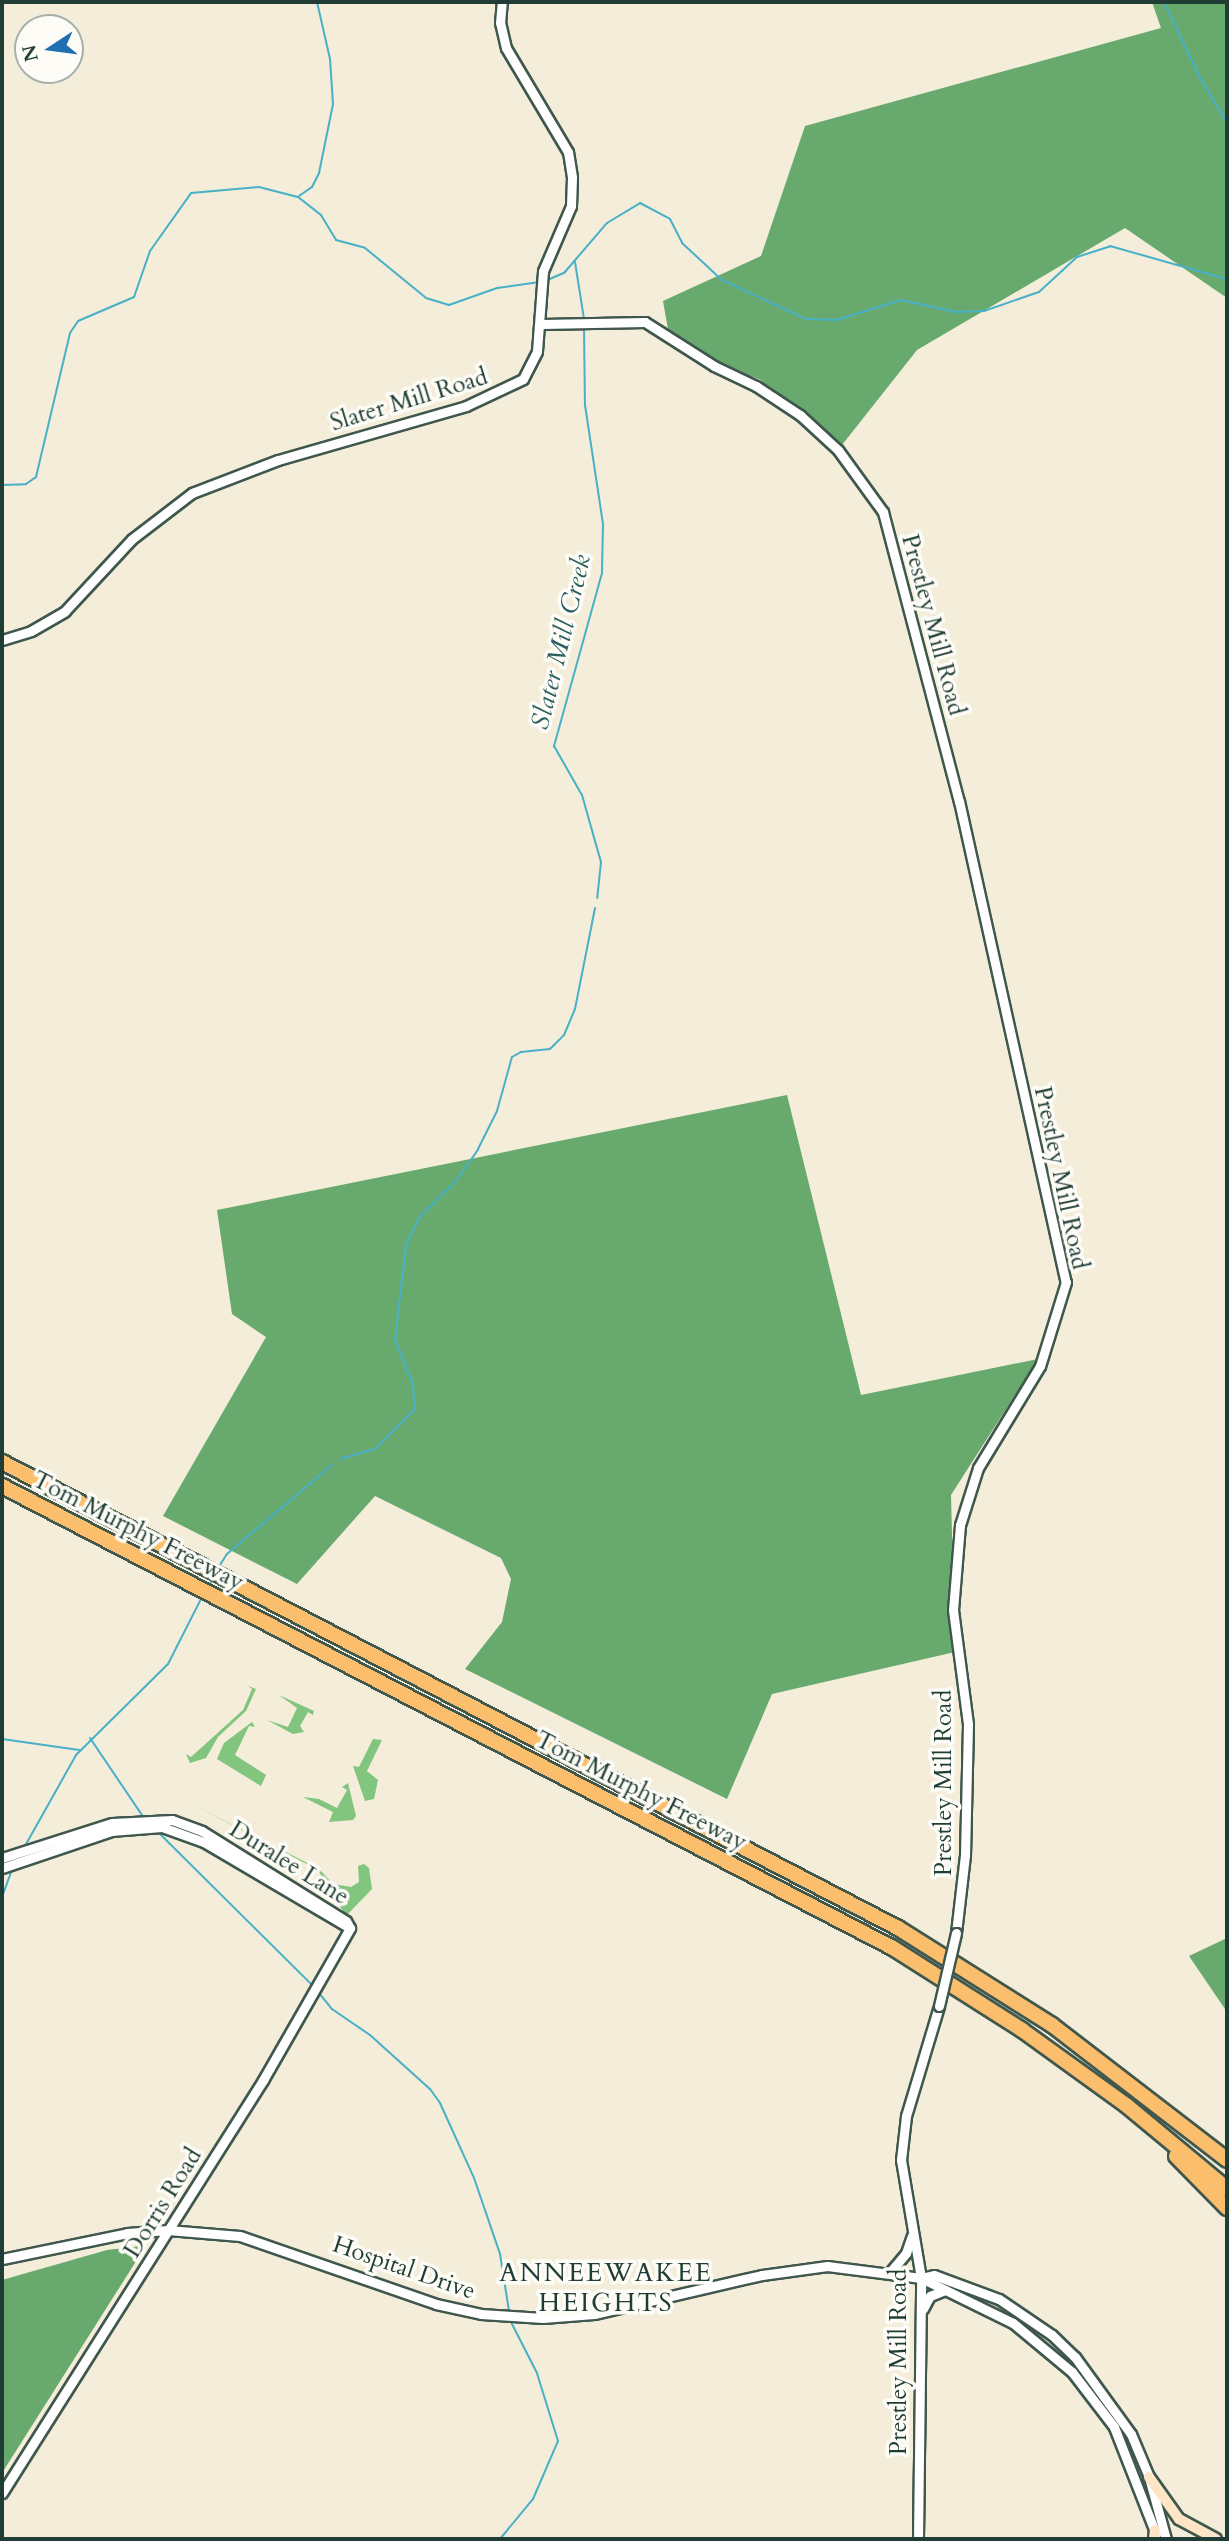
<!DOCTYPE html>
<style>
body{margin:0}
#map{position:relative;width:1229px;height:2541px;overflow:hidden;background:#f3edd9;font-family:Cardo,serif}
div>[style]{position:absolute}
.green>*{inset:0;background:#81c57f}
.forest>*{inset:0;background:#68aa6e}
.stream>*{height:2px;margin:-1px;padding:0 1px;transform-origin:1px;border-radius:1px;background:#48b0c7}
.roads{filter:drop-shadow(2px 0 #3f574d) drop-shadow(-2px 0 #3f574d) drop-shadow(0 2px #3f574d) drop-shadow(0 -2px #3f574d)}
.tertiary>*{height:9px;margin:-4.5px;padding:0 4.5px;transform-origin:4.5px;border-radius:4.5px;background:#fff}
.secondary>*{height:10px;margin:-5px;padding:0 5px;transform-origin:5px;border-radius:5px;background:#fde5c5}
.motorway>*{height:14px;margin:-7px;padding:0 7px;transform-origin:7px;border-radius:7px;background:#fabe6d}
.bridges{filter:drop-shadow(2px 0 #3f574d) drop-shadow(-2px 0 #3f574d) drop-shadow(0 2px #3f574d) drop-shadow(0 -2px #3f574d)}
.tertiary-bridge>*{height:9px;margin:-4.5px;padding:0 4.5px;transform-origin:4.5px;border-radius:4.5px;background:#fff}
span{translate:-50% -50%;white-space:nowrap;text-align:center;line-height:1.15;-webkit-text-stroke:7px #fdfcf7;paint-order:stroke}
.street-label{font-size:24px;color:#1f3d34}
.water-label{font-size:26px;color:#2b6060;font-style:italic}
.neighbourhood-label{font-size:26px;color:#1f3d34;letter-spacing:2px}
.frame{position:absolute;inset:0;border:4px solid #1f3d34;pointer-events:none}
.north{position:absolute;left:14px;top:14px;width:70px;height:70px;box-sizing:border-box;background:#fdfcf7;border:2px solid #a4b0a9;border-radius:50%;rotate:257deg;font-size:19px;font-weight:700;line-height:28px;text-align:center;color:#1f3d34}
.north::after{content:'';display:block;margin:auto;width:24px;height:32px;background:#1f6fb2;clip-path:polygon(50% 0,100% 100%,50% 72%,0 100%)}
</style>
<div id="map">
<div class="green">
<div style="clip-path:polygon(248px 1686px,256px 1689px,246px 1711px,218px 1737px,206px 1758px,190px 1763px,186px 1754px,191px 1757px,243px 1710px,252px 1689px)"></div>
<div style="clip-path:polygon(279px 1695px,314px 1711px,313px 1715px,308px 1712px,300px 1726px,304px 1732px,293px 1734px,267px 1720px,288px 1727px,297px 1708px)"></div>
<div style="clip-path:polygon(252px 1722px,255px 1727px,249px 1726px,235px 1755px,266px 1775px,261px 1786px,217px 1759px,224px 1743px)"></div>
<div style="clip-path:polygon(373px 1739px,382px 1740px,367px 1771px,378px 1780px,374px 1799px,365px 1801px,353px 1766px,359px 1767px)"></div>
<div style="clip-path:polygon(348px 1783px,356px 1816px,353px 1820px,329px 1822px,333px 1812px,303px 1797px,319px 1799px,337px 1808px,347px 1790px,342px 1787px)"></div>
<div style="clip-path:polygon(194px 1805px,319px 1869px,333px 1884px,351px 1887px,359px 1882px,358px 1866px,364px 1864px,369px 1868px,372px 1889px,346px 1916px,318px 1870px)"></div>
</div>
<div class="forest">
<div style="clip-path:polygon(1152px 2px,1227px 2px,1227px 298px,1125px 228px,917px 350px,842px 445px,780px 403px,761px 380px,711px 361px,669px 335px,663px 301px,761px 256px,805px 126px,1161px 28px)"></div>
<div style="clip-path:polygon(787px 1095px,861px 1395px,1038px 1359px,951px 1495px,955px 1652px,772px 1694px,727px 1799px,465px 1669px,502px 1622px,511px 1579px,501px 1558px,375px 1496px,297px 1584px,163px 1516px,266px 1337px,232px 1314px,217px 1210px)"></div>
<div style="clip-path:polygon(1227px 1938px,1227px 2012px,1189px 1956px)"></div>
<div style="clip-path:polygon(141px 2246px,140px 2255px,2px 2473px,2px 2280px,107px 2250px)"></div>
</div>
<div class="stream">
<div style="left:1164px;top:2px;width:82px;rotate:64.7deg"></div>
<div style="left:1199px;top:76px;width:55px;rotate:59.2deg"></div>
<div style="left:299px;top:196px;width:16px;rotate:-35deg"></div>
<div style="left:312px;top:187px;width:16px;rotate:-63deg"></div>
<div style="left:319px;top:173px;width:70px;rotate:-78.5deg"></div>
<div style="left:333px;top:104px;width:45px;rotate:-93.8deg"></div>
<div style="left:330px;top:59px;width:58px;rotate:-102.8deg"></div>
<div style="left:575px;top:262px;width:58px;rotate:81deg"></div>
<div style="left:545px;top:281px;width:21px;rotate:-23deg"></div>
<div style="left:564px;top:273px;width:66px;rotate:-49.3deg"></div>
<div style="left:607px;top:223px;width:39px;rotate:-31deg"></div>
<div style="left:640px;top:203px;width:34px;rotate:28deg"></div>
<div style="left:670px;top:219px;width:27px;rotate:63deg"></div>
<div style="left:682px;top:243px;width:54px;rotate:42.8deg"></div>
<div style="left:722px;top:280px;width:93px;rotate:24.9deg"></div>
<div style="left:806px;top:319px;width:30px;rotate:2deg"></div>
<div style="left:836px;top:320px;width:68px;rotate:-17.1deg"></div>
<div style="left:901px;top:300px;width:56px;rotate:12.3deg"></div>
<div style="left:956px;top:312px;width:28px;rotate:-2deg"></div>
<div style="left:984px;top:311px;width:58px;rotate:-19.1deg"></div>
<div style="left:1039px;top:292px;width:52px;rotate:-42.6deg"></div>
<div style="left:1077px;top:257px;width:35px;rotate:-18deg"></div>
<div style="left:1110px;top:246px;width:122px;rotate:15.8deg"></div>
<div style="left:584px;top:328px;width:77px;rotate:89.3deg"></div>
<div style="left:585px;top:405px;width:120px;rotate:81.4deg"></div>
<div style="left:603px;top:524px;width:49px;rotate:91.2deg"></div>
<div style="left:602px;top:573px;width:180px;rotate:105.5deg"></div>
<div style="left:554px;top:746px;width:56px;rotate:60.3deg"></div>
<div style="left:582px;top:795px;width:70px;rotate:74.2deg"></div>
<div style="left:601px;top:862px;width:36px;rotate:96deg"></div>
<div style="left:2px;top:485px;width:24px;rotate:-2deg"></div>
<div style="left:26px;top:484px;width:12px;rotate:-35deg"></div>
<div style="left:36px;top:477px;width:148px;rotate:-76.7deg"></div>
<div style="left:70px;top:333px;width:14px;rotate:-56deg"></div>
<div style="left:78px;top:321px;width:61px;rotate:-23.2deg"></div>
<div style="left:134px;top:297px;width:49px;rotate:-70.8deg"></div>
<div style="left:150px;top:251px;width:71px;rotate:-54.7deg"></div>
<div style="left:191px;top:193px;width:68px;rotate:-5deg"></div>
<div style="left:259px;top:187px;width:40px;rotate:14.4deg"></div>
<div style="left:298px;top:197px;width:29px;rotate:38deg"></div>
<div style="left:321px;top:215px;width:29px;rotate:59deg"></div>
<div style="left:336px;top:240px;width:30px;rotate:15deg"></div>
<div style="left:365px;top:248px;width:79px;rotate:39.3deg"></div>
<div style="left:426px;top:298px;width:24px;rotate:17deg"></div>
<div style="left:449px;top:305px;width:51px;rotate:-19.5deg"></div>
<div style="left:497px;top:288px;width:43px;rotate:-7.9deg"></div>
<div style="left:340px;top:1459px;width:36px;rotate:-16deg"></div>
<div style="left:375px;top:1449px;width:57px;rotate:-45deg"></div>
<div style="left:415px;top:1409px;width:25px;rotate:-95deg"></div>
<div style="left:413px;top:1384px;width:48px;rotate:-112.2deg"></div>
<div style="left:395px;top:1340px;width:96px;rotate:-83.4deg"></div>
<div style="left:406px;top:1245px;width:30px;rotate:-64deg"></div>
<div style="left:419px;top:1218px;width:52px;rotate:-45deg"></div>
<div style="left:456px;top:1181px;width:39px;rotate:-55deg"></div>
<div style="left:478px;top:1149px;width:42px;rotate:-63.4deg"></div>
<div style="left:497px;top:1111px;width:56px;rotate:-74.5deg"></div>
<div style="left:512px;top:1057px;width:10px;rotate:-29deg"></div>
<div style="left:521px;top:1052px;width:29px;rotate:-6deg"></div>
<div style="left:550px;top:1049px;width:20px;rotate:-45deg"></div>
<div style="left:564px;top:1035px;width:28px;rotate:-67deg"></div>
<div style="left:575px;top:1009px;width:103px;rotate:-78.8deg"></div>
<div style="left:220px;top:1565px;width:13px;rotate:-58deg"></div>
<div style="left:227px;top:1554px;width:138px;rotate:-40.3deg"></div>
<div style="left:210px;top:1584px;width:4px;rotate:-63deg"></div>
<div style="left:90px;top:1738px;width:97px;rotate:56deg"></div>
<div style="left:2px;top:1739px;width:78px;rotate:8.1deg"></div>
<div style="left:158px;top:1832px;width:218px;rotate:44.8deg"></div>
<div style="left:25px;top:1846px;width:104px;rotate:-60.7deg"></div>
<div style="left:76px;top:1755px;width:129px;rotate:-44.7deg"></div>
<div style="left:168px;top:1664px;width:75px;rotate:-63.1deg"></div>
<div style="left:2px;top:1897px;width:30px;rotate:-70deg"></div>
<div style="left:319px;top:1993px;width:21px;rotate:51deg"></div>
<div style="left:332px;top:2009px;width:46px;rotate:34.4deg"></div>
<div style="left:370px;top:2035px;width:81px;rotate:42deg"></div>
<div style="left:430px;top:2089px;width:17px;rotate:54deg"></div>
<div style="left:440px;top:2103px;width:82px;rotate:65.6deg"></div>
<div style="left:474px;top:2178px;width:80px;rotate:71.1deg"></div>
<div style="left:500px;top:2254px;width:58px;rotate:81deg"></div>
<div style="left:500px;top:2539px;width:52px;rotate:-50.5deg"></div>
<div style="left:533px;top:2499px;width:63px;rotate:-66.7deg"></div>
<div style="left:558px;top:2441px;width:71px;rotate:-107.2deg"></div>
<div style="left:537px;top:2373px;width:59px;rotate:-117deg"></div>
</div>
<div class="roads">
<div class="tertiary">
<div style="left:542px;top:324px;width:103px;rotate:-1.1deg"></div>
<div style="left:645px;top:322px;width:82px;rotate:32.5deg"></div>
<div style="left:714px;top:366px;width:47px;rotate:25.5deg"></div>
<div style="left:756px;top:386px;width:53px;rotate:33.4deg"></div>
<div style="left:800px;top:415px;width:52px;rotate:42.6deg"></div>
<div style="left:838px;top:450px;width:77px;rotate:54deg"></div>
<div style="left:883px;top:512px;width:299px;rotate:75.3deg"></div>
<div style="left:959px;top:801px;width:493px;rotate:77.5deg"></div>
<div style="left:1066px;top:1282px;width:88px;rotate:107.2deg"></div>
<div style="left:1040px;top:1366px;width:119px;rotate:121.3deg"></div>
<div style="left:978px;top:1468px;width:60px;rotate:107.5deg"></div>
<div style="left:960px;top:1525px;width:85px;rotate:94.7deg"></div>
<div style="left:953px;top:1610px;width:115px;rotate:82.5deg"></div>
<div style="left:968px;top:1724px;width:131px;rotate:91.3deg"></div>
<div style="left:965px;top:1855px;width:79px;rotate:96.6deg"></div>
<div style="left:2px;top:640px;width:30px;rotate:-17deg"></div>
<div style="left:31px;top:631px;width:39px;rotate:-30deg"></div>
<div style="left:65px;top:611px;width:98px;rotate:-47.1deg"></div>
<div style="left:132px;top:539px;width:76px;rotate:-37.5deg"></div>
<div style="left:192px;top:493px;width:92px;rotate:-21deg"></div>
<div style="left:278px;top:460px;width:196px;rotate:-16deg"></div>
<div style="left:466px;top:406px;width:63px;rotate:-25.3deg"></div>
<div style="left:523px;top:379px;width:31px;rotate:-63deg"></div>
<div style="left:537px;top:351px;width:80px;rotate:-85.7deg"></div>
<div style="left:543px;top:271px;width:71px;rotate:-66.7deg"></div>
<div style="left:571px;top:206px;width:29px;rotate:-88deg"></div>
<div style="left:572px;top:177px;width:25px;rotate:-99deg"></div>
<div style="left:568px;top:152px;width:121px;rotate:-120.8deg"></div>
<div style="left:506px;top:48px;width:26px;rotate:-103deg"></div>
<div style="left:500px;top:23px;width:21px;rotate:-85deg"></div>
<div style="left:2px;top:1858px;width:115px;rotate:-17.7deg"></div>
<div style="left:112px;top:1823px;width:60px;rotate:-2.9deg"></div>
<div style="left:172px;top:1820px;width:32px;rotate:20deg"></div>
<div style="left:202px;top:1831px;width:170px;rotate:32deg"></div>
<div style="left:346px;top:1921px;width:8px;rotate:60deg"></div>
<div style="left:2px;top:1868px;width:115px;rotate:-18.7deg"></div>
<div style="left:111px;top:1831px;width:51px;rotate:-4.5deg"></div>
<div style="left:162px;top:1827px;width:45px;rotate:19.7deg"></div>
<div style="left:204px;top:1842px;width:169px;rotate:30.5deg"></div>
<div style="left:2px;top:2259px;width:128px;rotate:-11.7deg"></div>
<div style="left:127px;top:2233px;width:41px;rotate:-4.2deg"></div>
<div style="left:168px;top:2230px;width:72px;rotate:4.8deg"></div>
<div style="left:240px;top:2236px;width:207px;rotate:19.1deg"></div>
<div style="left:436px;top:2304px;width:46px;rotate:12.5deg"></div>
<div style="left:481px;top:2314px;width:62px;rotate:3.7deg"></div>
<div style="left:543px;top:2318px;width:51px;rotate:-4.5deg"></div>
<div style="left:594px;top:2314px;width:172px;rotate:-13.1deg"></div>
<div style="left:762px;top:2275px;width:66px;rotate:-7.9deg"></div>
<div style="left:827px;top:2266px;width:95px;rotate:7.3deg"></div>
<div style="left:921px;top:2278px;width:102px;rotate:26.1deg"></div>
<div style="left:1013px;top:2323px;width:77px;rotate:39.7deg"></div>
<div style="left:1072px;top:2372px;width:69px;rotate:52.6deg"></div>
<div style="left:1114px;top:2427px;width:115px;rotate:68.6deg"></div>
<div style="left:891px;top:2271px;width:23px;rotate:-50deg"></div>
<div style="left:906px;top:2253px;width:18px;rotate:-71deg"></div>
<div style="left:921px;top:2278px;width:13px;rotate:-13deg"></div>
<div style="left:934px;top:2275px;width:69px;rotate:20.3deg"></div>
<div style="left:999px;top:2299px;width:64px;rotate:34.2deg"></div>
<div style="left:1052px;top:2335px;width:32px;rotate:44deg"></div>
<div style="left:1075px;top:2357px;width:95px;rotate:54deg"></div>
<div style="left:1131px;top:2434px;width:47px;rotate:67.3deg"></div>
<div style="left:1149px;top:2477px;width:64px;rotate:74.7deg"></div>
<div style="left:923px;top:2309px;width:15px;rotate:-62deg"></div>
<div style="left:930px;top:2296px;width:16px;rotate:-22deg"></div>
<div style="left:2px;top:2493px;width:489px;rotate:-57.7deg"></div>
<div style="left:263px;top:2080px;width:175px;rotate:-60.2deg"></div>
<div style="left:918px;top:2539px;width:261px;rotate:-89.3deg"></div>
<div style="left:921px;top:2278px;width:120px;rotate:-99.6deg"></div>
<div style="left:901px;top:2160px;width:44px;rotate:-83.5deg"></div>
<div style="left:906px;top:2116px;width:115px;rotate:-73.3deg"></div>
</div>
<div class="secondary">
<div style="left:1149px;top:2477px;width:52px;rotate:54.5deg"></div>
<div style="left:1179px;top:2519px;width:42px;rotate:28.4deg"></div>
<div style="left:1154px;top:2539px;width:9px;rotate:-84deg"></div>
</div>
<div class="motorway">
<div style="left:2px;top:1462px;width:1010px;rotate:27.48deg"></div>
<div style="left:898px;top:1928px;width:182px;rotate:32.2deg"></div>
<div style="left:1052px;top:2025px;width:221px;rotate:37.6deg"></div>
<div style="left:2px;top:1486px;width:1004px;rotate:27.41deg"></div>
<div style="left:893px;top:1948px;width:153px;rotate:32.4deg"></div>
<div style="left:1022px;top:2030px;width:128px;rotate:35.8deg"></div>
<div style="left:1126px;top:2105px;width:131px;rotate:39.7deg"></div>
<div style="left:1176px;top:2156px;width:73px;rotate:45.6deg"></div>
</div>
</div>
<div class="bridges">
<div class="tertiary-bridge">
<div style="left:939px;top:2006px;width:75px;rotate:-76.9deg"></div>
</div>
</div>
<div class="street-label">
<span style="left:409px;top:400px;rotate:-17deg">Slater Mill Road</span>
<span style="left:933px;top:625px;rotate:75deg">Prestley Mill Road</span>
<span style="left:1061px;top:1178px;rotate:78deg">Prestley Mill Road</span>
<span style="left:138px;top:1531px;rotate:27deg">Tom Murphy Freeway</span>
<span style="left:944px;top:1783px;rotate:-90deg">Prestley Mill Road</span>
<span style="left:641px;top:1791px;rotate:27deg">Tom Murphy Freeway</span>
<span style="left:289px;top:1863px;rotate:32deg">Duralee Lane</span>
<span style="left:163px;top:2203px;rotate:-58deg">Dorris Road</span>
<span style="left:404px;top:2268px;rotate:19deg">Hospital Drive</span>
<span style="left:899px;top:2362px;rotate:-90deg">Prestley Mill Road</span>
</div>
<div class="water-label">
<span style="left:561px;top:642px;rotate:-76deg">Slater Mill Creek</span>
</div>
<div class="neighbourhood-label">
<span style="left:606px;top:2288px">ANNEEWAKEE<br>HEIGHTS</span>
</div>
<div class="frame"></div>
<div class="north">N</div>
</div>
